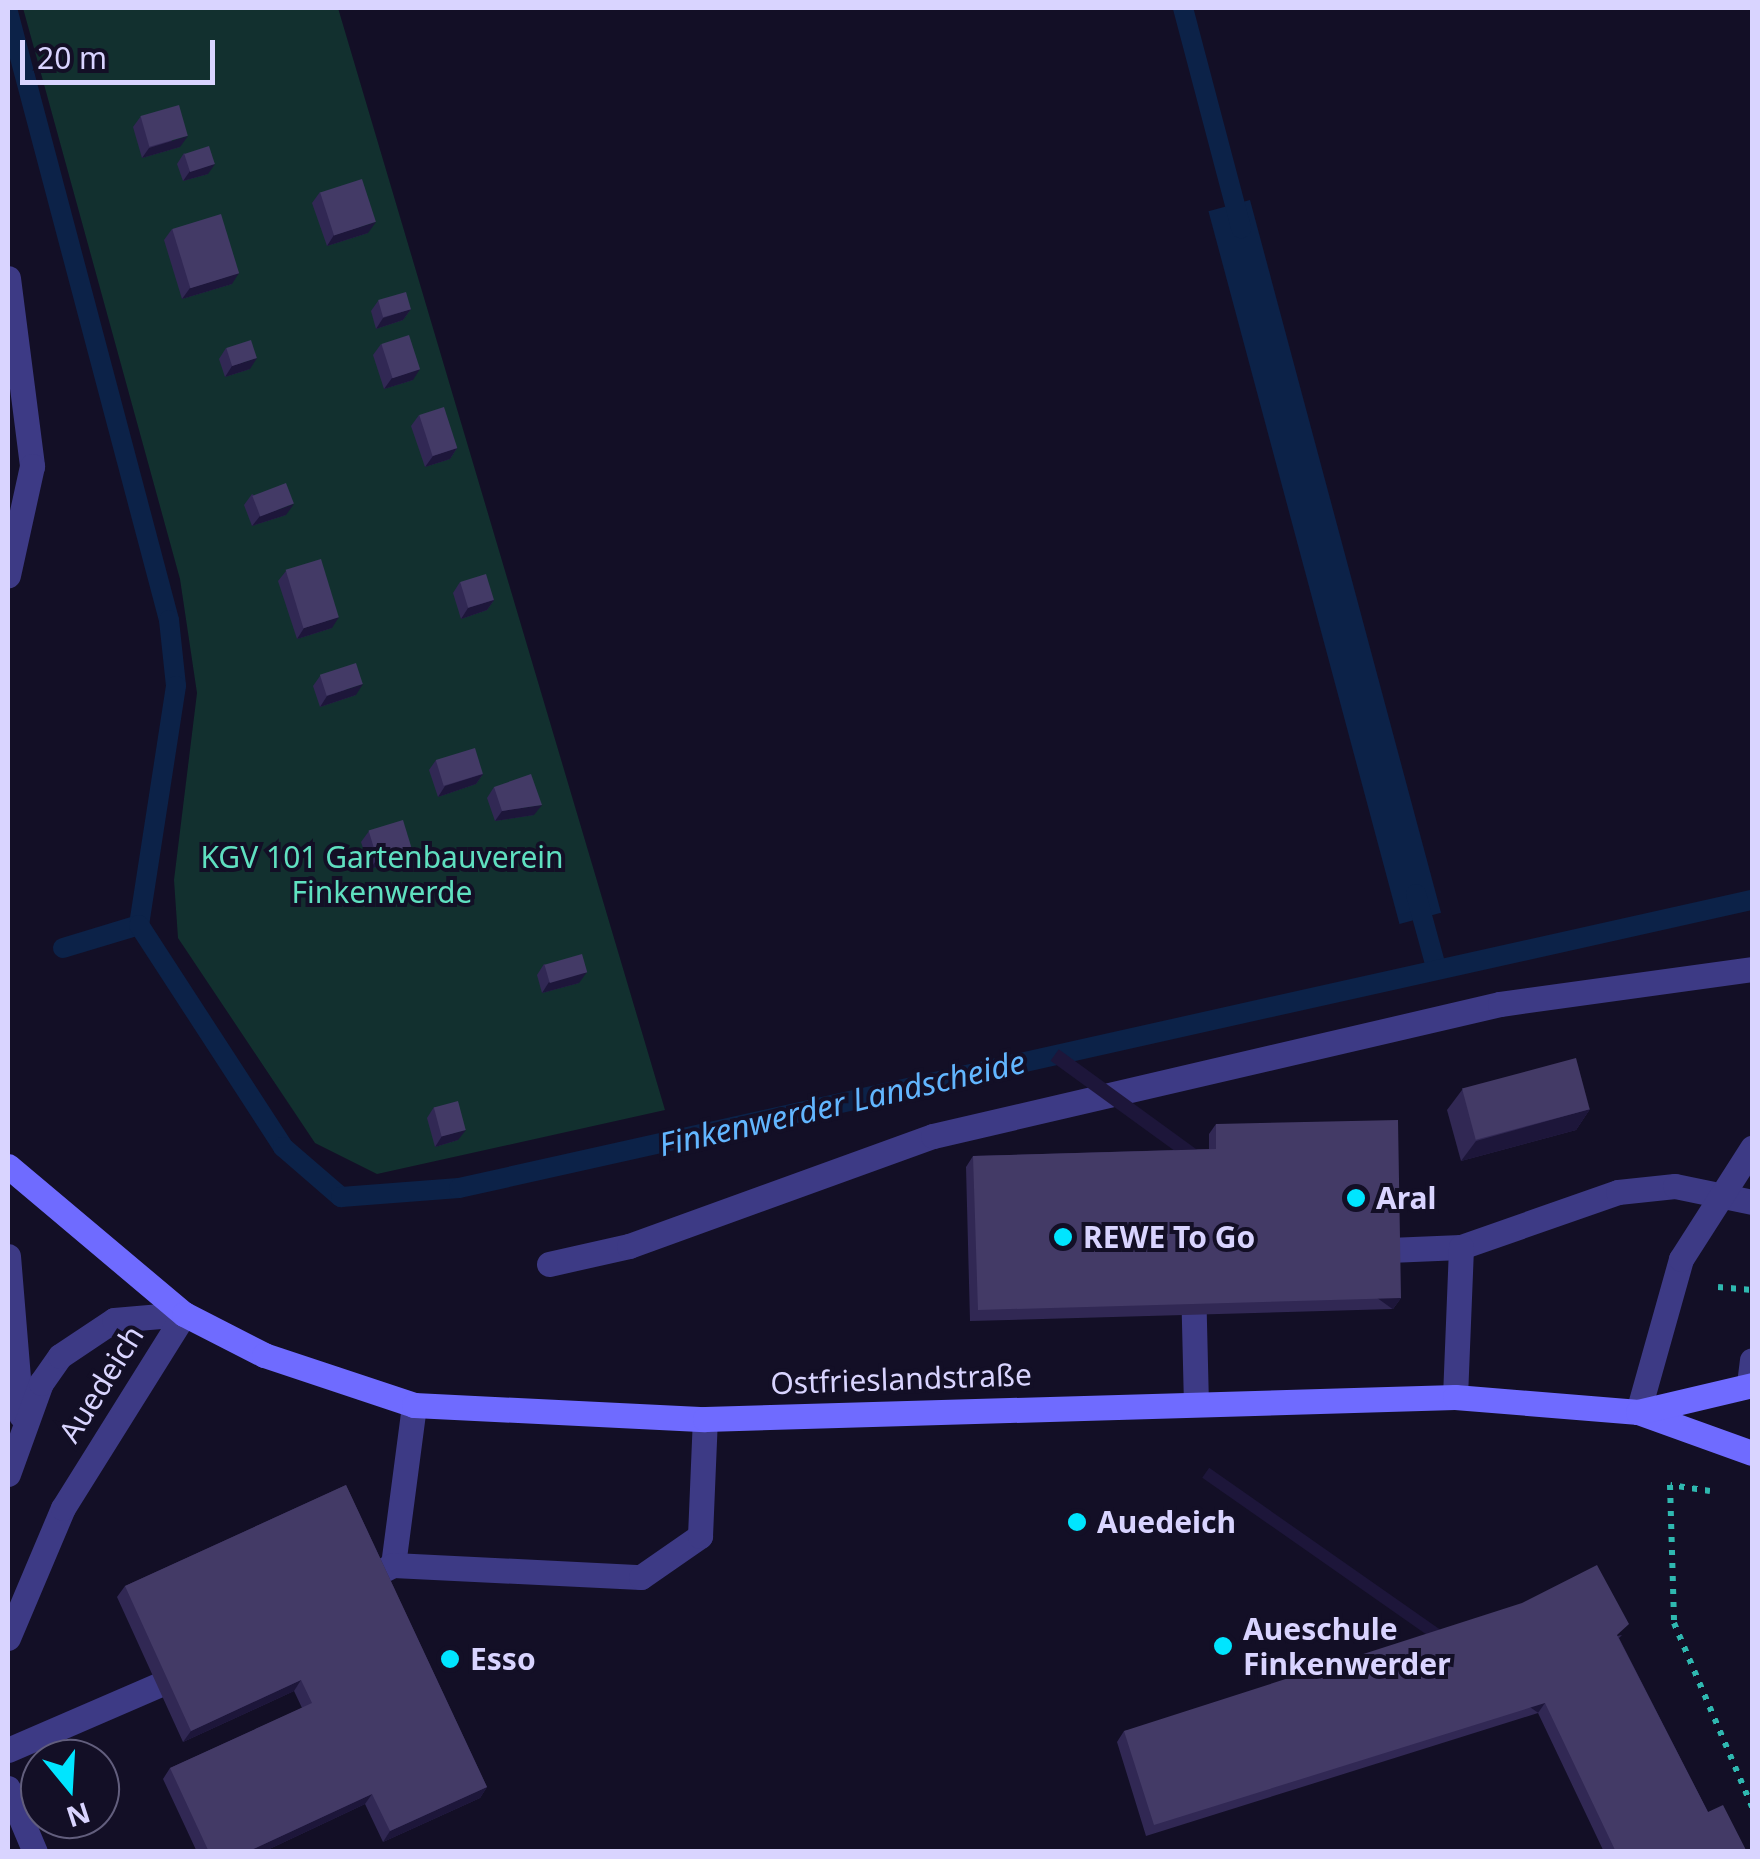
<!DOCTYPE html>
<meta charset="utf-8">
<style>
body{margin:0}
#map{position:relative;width:1760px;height:1859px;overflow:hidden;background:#130f26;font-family:"Noto Sans",sans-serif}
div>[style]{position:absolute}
.green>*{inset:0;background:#12302f}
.water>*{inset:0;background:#0c2248;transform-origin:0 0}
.stream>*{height:20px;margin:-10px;padding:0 10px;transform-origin:10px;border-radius:10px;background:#0c2248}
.path>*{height:6px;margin-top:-3px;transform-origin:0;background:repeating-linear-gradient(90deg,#2fb8b0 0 5px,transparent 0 13px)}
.lane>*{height:25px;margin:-12.5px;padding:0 12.5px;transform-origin:12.5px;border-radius:12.5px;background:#3d3a85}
.street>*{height:25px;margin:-12.5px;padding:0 12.5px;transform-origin:12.5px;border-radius:12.5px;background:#3d3a85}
.secondary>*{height:25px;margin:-12.5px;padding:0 12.5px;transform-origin:12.5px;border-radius:12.5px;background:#6f6bff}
.wall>*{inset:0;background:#312854}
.shaded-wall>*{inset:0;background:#1d163a;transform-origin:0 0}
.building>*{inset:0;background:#433a66;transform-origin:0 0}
.dots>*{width:28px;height:28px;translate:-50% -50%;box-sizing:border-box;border:5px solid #130f26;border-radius:50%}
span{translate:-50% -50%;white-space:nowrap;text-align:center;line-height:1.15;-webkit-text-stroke:8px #130f26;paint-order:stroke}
.park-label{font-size:30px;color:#5fe0c0}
.poi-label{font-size:30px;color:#d9d4ff;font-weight:700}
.left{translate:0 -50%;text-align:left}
.street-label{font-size:30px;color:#d9d4ff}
.water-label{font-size:32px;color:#62b6ff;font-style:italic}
.frame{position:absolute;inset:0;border:10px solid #d9d4ff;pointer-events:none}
.north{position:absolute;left:20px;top:1739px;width:100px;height:100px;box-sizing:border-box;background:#130f26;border:2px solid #625e7d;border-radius:50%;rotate:162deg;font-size:28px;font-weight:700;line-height:40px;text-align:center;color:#d9d4ff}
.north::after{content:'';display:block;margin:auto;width:35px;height:45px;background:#00e5ff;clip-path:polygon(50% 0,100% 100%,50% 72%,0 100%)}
.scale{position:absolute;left:20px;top:40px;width:195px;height:45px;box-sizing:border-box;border:5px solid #d9d4ff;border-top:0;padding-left:12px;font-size:30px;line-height:35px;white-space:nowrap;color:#d9d4ff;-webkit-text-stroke:8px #130f26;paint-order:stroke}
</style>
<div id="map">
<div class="green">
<div style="clip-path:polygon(23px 8px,338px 8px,665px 1110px,377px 1174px,315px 1143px,178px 938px,174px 880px,197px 693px,180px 579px)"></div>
</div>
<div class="water">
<div style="left:1250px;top:200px;width:738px;height:43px;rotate:75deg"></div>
</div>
<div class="stream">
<div style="left:1183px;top:8px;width:228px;rotate:75.2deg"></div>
<div style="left:8px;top:12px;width:629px;rotate:75.17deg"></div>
<div style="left:169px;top:620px;width:66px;rotate:83.9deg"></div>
<div style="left:176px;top:686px;width:242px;rotate:98.8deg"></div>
<div style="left:1416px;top:894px;width:76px;rotate:74.7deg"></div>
<div style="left:63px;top:948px;width:79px;rotate:-16.8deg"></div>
<div style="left:139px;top:925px;width:265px;rotate:57deg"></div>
<div style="left:283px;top:1147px;width:77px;rotate:40.8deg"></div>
<div style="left:341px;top:1197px;width:118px;rotate:-4.4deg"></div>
<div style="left:459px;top:1188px;width:1325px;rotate:-12.56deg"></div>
</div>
<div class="path">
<div style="left:1718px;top:1287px;width:34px;rotate:5deg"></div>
<div style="left:1710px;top:1491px;width:40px;rotate:-171.5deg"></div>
<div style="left:1670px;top:1485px;width:138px;rotate:88.3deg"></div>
<div style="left:1674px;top:1623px;width:200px;rotate:67deg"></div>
</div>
<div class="lane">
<div style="left:1365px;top:1251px;width:96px;rotate:-2.4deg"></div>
<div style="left:1461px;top:1247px;width:166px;rotate:-19.3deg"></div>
<div style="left:1618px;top:1192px;width:57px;rotate:-6deg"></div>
<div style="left:1675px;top:1186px;width:79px;rotate:11.7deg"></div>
<div style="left:549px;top:1264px;width:82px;rotate:-12.7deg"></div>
<div style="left:629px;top:1246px;width:323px;rotate:-19.9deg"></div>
<div style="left:933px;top:1136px;width:582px;rotate:-13.11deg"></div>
<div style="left:1500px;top:1004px;width:254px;rotate:-7.9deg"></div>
<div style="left:1193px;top:1282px;width:120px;rotate:88.6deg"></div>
<div style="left:1455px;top:1397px;width:150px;rotate:-87.7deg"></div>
<div style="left:393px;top:1565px;width:161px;rotate:-82.5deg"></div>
<div style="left:354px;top:1585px;width:44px;rotate:-27.1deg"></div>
<div style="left:393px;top:1565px;width:248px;rotate:2.8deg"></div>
<div style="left:641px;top:1577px;width:72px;rotate:-34.8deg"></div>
<div style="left:700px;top:1536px;width:117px;rotate:-87.6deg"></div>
<div style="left:8px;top:1750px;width:194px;rotate:-23.4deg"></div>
</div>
<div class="street">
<div style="left:8px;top:278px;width:190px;rotate:82.7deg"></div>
<div style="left:32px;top:466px;width:112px;rotate:102.4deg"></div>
<div style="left:8px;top:1256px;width:160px;rotate:85.3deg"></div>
<div style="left:1749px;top:1384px;width:24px;rotate:-83deg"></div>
<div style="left:1638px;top:1412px;width:159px;rotate:-74.3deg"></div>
<div style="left:1681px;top:1259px;width:132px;rotate:-57.4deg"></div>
<div style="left:8px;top:1474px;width:97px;rotate:-70.1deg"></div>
<div style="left:41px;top:1383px;width:33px;rotate:-55deg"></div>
<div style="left:60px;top:1356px;width:65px;rotate:-33.7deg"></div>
<div style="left:114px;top:1320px;width:70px;rotate:-4.9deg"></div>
<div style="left:8px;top:1638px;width:141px;rotate:-67.1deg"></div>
<div style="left:63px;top:1508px;width:229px;rotate:-58deg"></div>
<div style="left:8px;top:1788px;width:69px;rotate:67.1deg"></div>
</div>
<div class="secondary">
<div style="left:8px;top:1166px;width:230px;rotate:40.1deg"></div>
<div style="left:184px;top:1314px;width:90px;rotate:27.1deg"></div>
<div style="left:264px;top:1355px;width:158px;rotate:18.4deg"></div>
<div style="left:414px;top:1405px;width:291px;rotate:2.8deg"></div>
<div style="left:705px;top:1419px;width:750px;rotate:-1.68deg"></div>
<div style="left:1455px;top:1397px;width:184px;rotate:4.7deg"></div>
<div style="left:1638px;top:1412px;width:121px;rotate:19.8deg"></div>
<div style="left:1638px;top:1412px;width:117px;rotate:-13.3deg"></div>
</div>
<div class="wall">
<div style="clip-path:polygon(141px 116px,180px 147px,142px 158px,133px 127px)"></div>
<div style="clip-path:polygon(184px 153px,208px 174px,183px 181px,177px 164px)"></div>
<div style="clip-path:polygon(320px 192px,368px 233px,327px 246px,312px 203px)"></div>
<div style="clip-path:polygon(172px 229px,232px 284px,182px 299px,164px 240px)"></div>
<div style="clip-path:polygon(378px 301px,411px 309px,403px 320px,376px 329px,371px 311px)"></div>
<div style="clip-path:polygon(381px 344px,413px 380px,384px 389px,373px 355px)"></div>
<div style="clip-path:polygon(226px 348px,250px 369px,225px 377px,219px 359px)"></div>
<div style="clip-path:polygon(419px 415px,457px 448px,450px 459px,425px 467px,411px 426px)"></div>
<div style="clip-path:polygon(252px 494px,286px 515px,252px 526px,244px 505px)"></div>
<div style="clip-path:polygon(286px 571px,332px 628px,297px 639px,278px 581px)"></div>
<div style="clip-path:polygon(460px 582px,494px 600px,487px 610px,461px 619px,453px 593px)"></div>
<div style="clip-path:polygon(320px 676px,356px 695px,320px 707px,313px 686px)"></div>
<div style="clip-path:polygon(436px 760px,483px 774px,476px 784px,438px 797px,429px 770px)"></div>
<div style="clip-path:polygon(494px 787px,534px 815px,495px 821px,487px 798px)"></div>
<div style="clip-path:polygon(369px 831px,411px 847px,404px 858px,370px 869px,361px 842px)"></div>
<div style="clip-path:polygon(544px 964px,579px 983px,542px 993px,537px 975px)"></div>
<div style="clip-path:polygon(1462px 1090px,1590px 1109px,1576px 1130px,1461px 1161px,1447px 1110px)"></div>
<div style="clip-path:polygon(434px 1107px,458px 1140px,435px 1147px,427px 1118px)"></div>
<div style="clip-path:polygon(1216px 1124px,1401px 1298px,1393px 1309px,970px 1321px,966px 1167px,973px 1156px,1209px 1149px,1209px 1134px)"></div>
<div style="clip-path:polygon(346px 1485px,487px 1787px,480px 1798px,383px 1842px,365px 1804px,263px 1852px,197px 1852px,163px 1779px,170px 1768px,302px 1708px,294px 1691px,183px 1742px,117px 1597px,125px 1586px)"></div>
<div style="clip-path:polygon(1622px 1635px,1619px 1638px,1708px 1812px,1747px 1852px,1604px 1852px,1538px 1713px,1146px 1836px,1117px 1742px,1124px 1731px)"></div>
</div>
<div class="shaded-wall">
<div style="clip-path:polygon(188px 136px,180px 147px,142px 158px,149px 148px)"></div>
<div style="clip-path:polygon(215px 164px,208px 174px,183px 181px,190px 171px)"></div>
<div style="clip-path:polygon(376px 222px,368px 233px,327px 246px,334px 235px)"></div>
<div style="clip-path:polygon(239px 273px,232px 284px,182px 299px,190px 288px)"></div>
<div style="clip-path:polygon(411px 309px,403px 320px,376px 329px,383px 318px)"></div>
<div style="clip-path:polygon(257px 358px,250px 369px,225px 377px,232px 366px)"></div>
<div style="clip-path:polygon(420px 369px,413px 380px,384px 389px,392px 378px)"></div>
<div style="clip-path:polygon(457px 448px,450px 459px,425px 467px,433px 456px)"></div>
<div style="clip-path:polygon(294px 504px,286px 515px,252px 526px,260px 516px)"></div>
<div style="clip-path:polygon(494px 600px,487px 610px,461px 619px,468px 608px)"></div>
<div style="clip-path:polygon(339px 617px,332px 628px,297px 639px,304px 628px)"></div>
<div style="clip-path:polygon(363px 684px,356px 695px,320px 707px,327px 696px)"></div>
<div style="clip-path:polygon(483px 774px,476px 784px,438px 797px,445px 786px)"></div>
<div style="clip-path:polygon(542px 805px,534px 815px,495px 821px,502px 811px)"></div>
<div style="clip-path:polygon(411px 847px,404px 858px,370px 869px,378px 858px)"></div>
<div style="clip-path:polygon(587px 972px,579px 983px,542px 993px,549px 982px)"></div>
<div style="clip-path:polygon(1590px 1109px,1576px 1130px,1461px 1161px,1476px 1141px)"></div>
<div style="clip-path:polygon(466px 1130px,458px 1140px,435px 1147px,442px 1136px)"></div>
<div style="left:1401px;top:1298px;width:14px;height:423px;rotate:126deg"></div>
<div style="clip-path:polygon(301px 1680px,294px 1691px,183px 1742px,191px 1731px)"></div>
<div style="left:1545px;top:1703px;width:12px;height:410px;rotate:125deg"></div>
<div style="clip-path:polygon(487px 1787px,480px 1798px,383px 1842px,390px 1831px)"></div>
<div style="clip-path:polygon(372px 1794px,365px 1804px,263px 1852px,247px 1852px)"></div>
</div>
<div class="building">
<div style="left:179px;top:105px;width:32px;height:40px;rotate:74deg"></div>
<div style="left:209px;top:146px;width:19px;height:26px;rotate:72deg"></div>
<div style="left:362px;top:179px;width:45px;height:44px;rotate:72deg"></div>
<div style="left:221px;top:214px;width:62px;height:51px;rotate:73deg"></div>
<div style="left:406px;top:292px;width:18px;height:29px;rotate:74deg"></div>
<div style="left:409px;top:335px;width:36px;height:29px;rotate:72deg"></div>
<div style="left:251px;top:340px;width:19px;height:26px;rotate:72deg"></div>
<div style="left:444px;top:407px;width:43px;height:26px;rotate:72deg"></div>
<div style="left:286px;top:483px;width:22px;height:36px;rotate:69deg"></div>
<div style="left:321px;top:559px;width:61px;height:37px;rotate:73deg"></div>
<div style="left:486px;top:574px;width:27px;height:27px;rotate:73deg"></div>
<div style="left:356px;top:663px;width:22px;height:38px;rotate:72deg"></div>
<div style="left:475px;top:748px;width:27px;height:41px;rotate:73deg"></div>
<div style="clip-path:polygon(531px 774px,542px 805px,502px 811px,494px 787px)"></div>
<div style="left:403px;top:820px;width:28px;height:36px;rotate:73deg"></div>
<div style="left:582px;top:954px;width:19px;height:39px;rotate:74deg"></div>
<div style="left:1576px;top:1058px;width:53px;height:118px;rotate:75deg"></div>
<div style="left:458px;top:1101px;width:30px;height:25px;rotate:75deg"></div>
<div style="clip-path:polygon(1398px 1120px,1401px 1298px,978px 1310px,973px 1156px,1216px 1149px,1216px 1124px)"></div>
<div style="clip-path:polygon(346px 1485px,487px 1787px,390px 1831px,372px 1794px,247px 1852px,209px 1852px,170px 1768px,312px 1703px,301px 1680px,191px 1731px,125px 1586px)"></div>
<div style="clip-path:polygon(1597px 1565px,1629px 1624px,1617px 1635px,1708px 1812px,1723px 1805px,1747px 1852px,1616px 1852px,1545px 1703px,1154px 1825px,1124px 1731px,1522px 1603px)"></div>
</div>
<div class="dots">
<div style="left:1356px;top:1198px;background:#00e5ff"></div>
<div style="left:1063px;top:1237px;background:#00e5ff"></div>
<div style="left:1077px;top:1522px;background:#00e5ff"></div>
<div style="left:1223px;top:1646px;background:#00e5ff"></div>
<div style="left:450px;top:1659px;background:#00e5ff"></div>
</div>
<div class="park-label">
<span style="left:382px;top:874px">KGV 101 Gartenbauverein<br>Finkenwerde</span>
</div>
<div class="poi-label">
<span class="left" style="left:1376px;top:1198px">Aral</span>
<span class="left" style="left:1083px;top:1237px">REWE To Go</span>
<span class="left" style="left:1097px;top:1522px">Auedeich</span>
<span class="left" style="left:1243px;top:1646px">Aueschule<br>Finkenwerder</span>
<span class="left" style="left:470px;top:1659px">Esso</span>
</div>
<div class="street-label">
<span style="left:901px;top:1379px;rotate:-2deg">Ostfrieslandstraße</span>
<span style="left:101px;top:1384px;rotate:-58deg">Auedeich</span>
</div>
<div class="water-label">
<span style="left:842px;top:1103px;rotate:-13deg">Finkenwerder Landscheide</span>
</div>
<div class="frame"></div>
<div class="north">N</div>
<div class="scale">20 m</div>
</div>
